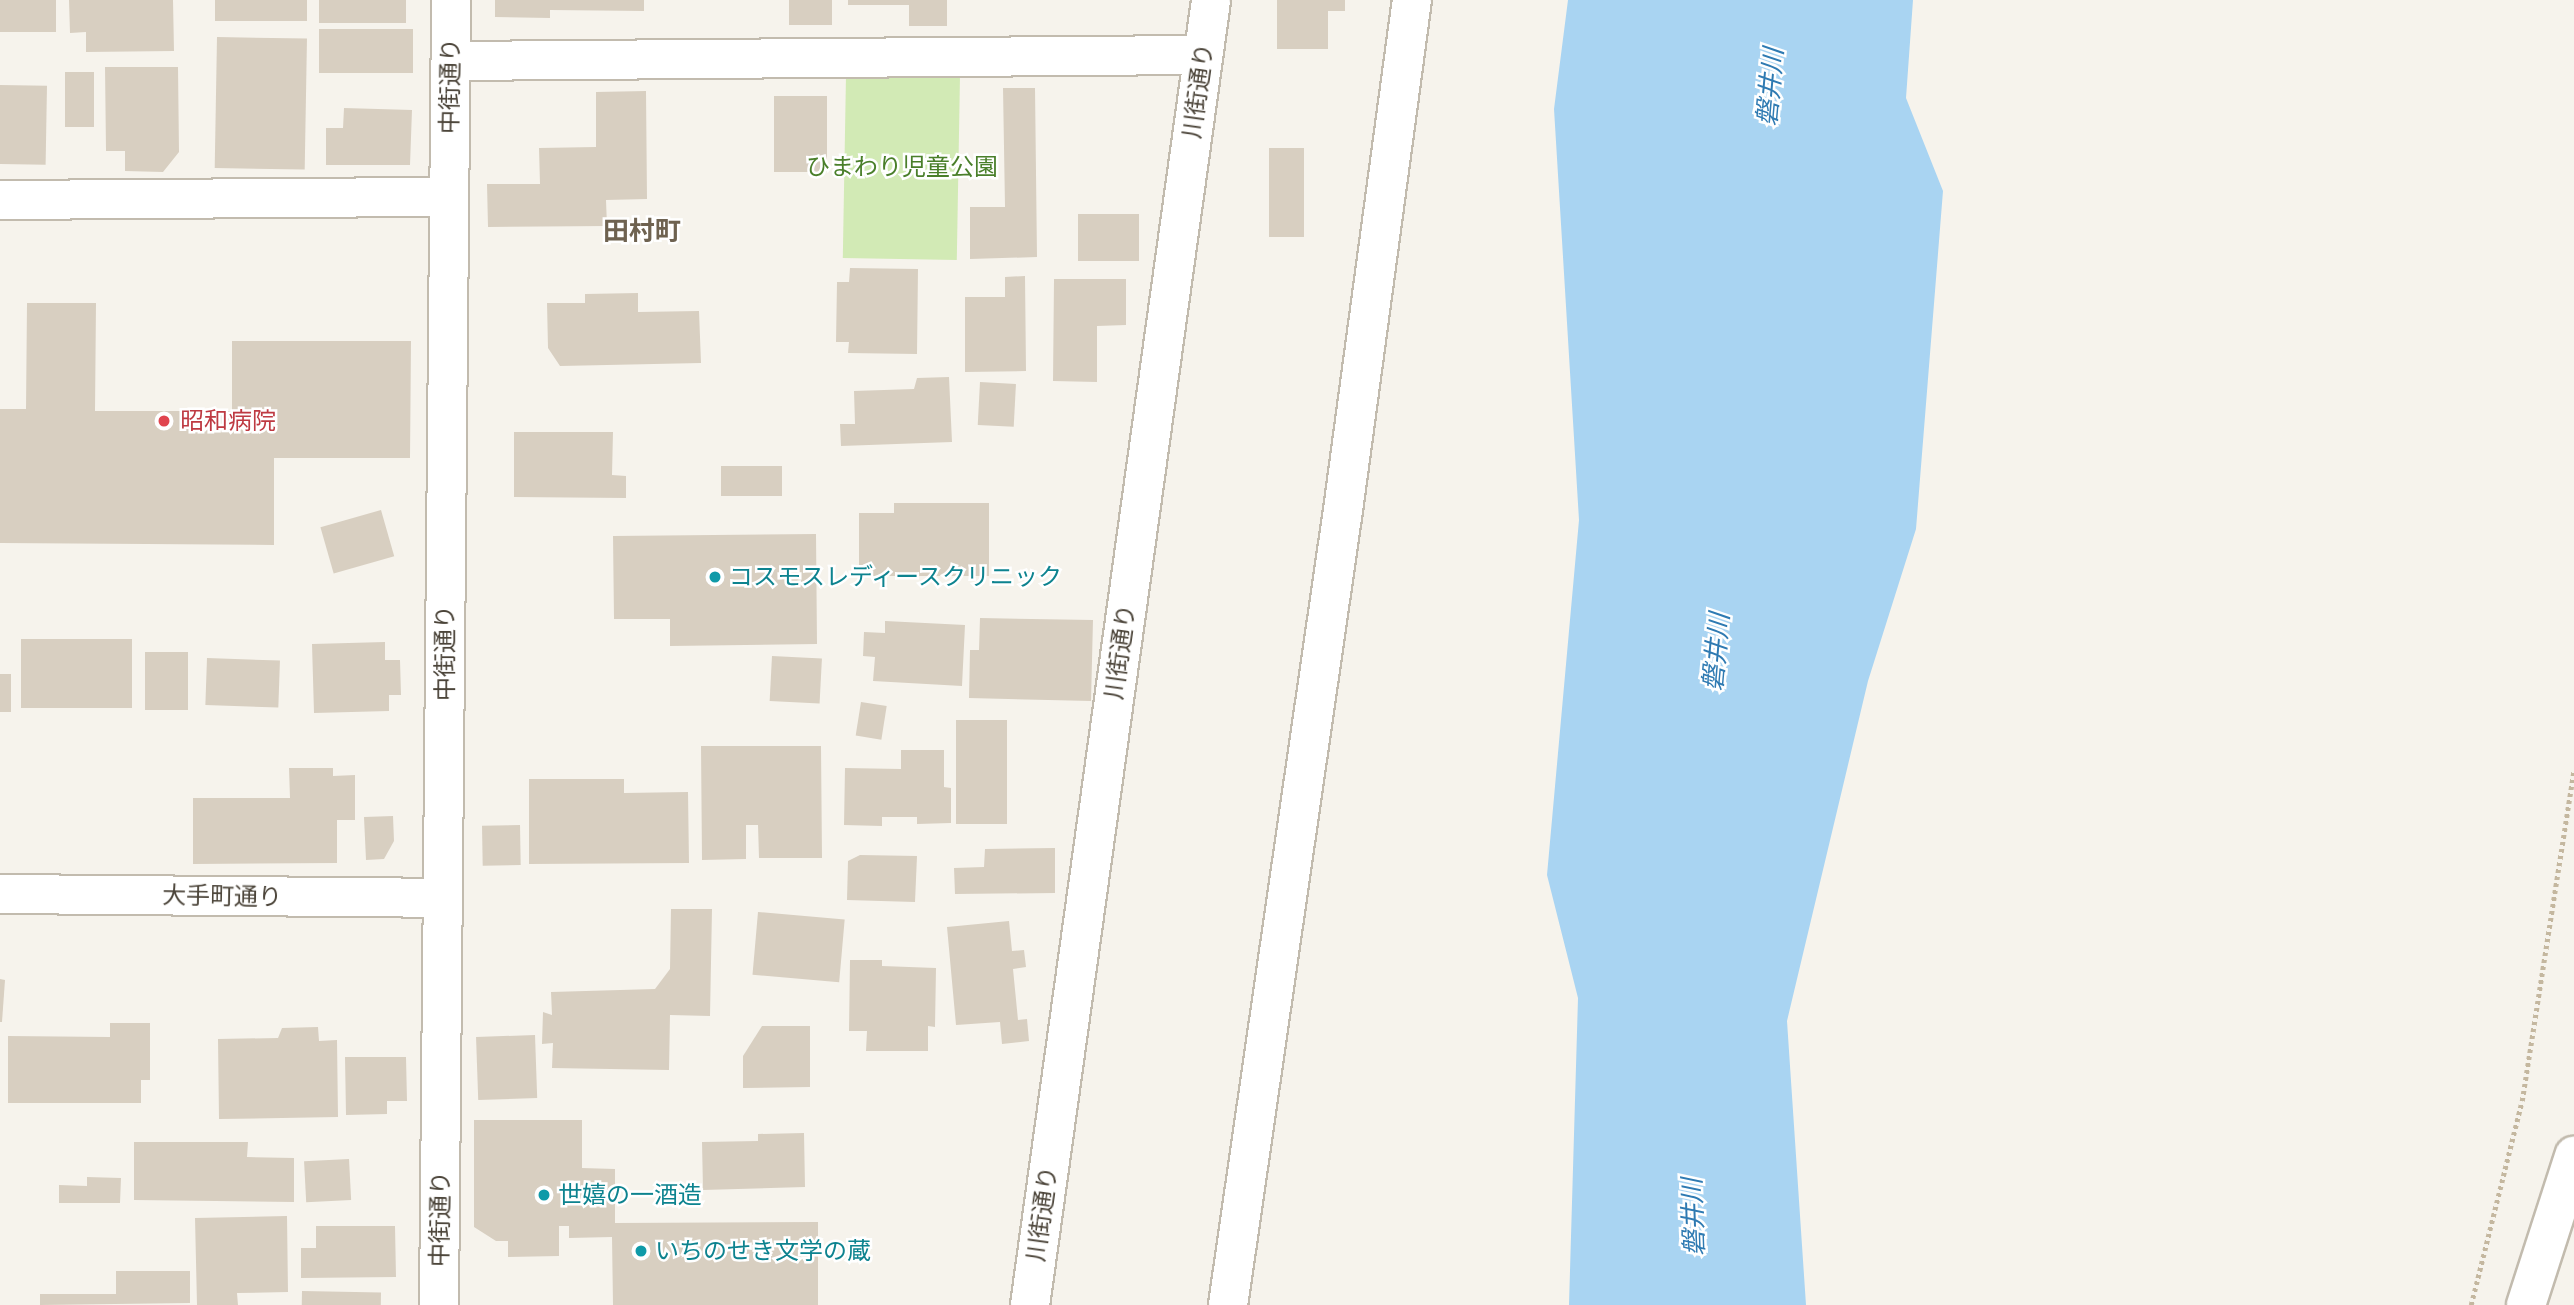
<!DOCTYPE html>
<meta charset="utf-8">
<style>
body{margin:0}
#map{position:relative;width:2574px;height:1305px;overflow:hidden;background:#f6f3ec;font-family:"PT Sans Narrow","Noto Sans JP",sans-serif}
div>[style]{position:absolute}
.green>*{inset:0;background:#d2eab5;transform-origin:0 0}
.water>*{inset:0;background:#a9d4f2}
.building>*{inset:0;background:#d8cfc1;transform-origin:0 0}
.path>*{height:4.5px;margin-top:-2.25px;transform-origin:0;background:repeating-linear-gradient(90deg,#c4b79f 0 3.5px,transparent 0 7px)}
.roads{filter:drop-shadow(2px 0 #c2bbae) drop-shadow(-2px 0 #c2bbae) drop-shadow(0 2px #c2bbae) drop-shadow(0 -2px #c2bbae)}
.minor>*{height:38px;margin:-19px;padding:0 19px;transform-origin:19px;border-radius:19px;background:#fff}
.dots>*{width:19px;height:19px;translate:-50% -50%;box-sizing:border-box;border:4px solid #fff;border-radius:50%}
span{translate:-50% -50%;white-space:nowrap;text-align:center;line-height:1.15;-webkit-text-stroke:5px #fff;paint-order:stroke}
.street-label{font-size:24px;color:#4b4439}
.park-label{font-size:24px;color:#4a7f2a}
.health-label{font-size:24px;color:#be3a42}
.left{translate:0 -50%;text-align:left}
.culture-label{font-size:24px;color:#0d838f}
.water-label{font-size:26px;color:#2e7ab2;font-style:italic}
.neighbourhood-label{font-size:26px;color:#6e6250;font-weight:700}
</style>
<div id="map">
<div class="green">
<div style="left:846px;top:75px;width:114px;height:183px;rotate:1deg"></div>
</div>
<div class="water">
<div style="clip-path:polygon(1568px 0,1913px 0,1906px 98px,1943px 191px,1916px 529px,1868px 681px,1787px 1021px,1806px 1305px,1569px 1305px,1578px 998px,1547px 875px,1579px 520px,1554px 109px)"></div>
</div>
<div class="building">
<div style="left:0;top:0;width:56px;height:32px"></div>
<div style="clip-path:polygon(69px 0,173px 0,174px 51px,86px 52px,86px 32px,70px 33px)"></div>
<div style="left:215px;top:0;width:92px;height:21px"></div>
<div style="left:319px;top:0;width:87px;height:23px"></div>
<div style="clip-path:polygon(495px 0,644px 0,644px 11px,550px 10px,550px 18px,495px 17px)"></div>
<div style="left:789px;top:0;width:43px;height:25px"></div>
<div style="clip-path:polygon(848px 0,947px 0,947px 26px,909px 26px,909px 5px,848px 5px)"></div>
<div style="clip-path:polygon(1277px 0,1345px 0,1345px 11px,1328px 11px,1328px 49px,1277px 49px)"></div>
<div style="left:319px;top:29px;width:94px;height:44px"></div>
<div style="left:217px;top:37px;width:90px;height:131px;rotate:1deg"></div>
<div style="clip-path:polygon(105px 67px,178px 67px,179px 152px,163px 172px,125px 171px,125px 151px,106px 151px)"></div>
<div style="left:65px;top:72px;width:29px;height:55px"></div>
<div style="left:0;top:85px;width:47px;height:79px;rotate:1deg"></div>
<div style="clip-path:polygon(1003px 88px,1035px 88px,1037px 257px,970px 259px,970px 207px,1005px 207px)"></div>
<div style="clip-path:polygon(646px 91px,647px 199px,606px 200px,607px 226px,488px 227px,487px 184px,540px 184px,539px 148px,596px 147px,596px 92px)"></div>
<div style="left:827px;top:96px;width:76px;height:53px;rotate:90deg"></div>
<div style="clip-path:polygon(344px 108px,412px 110px,410px 165px,326px 165px,326px 128px,343px 128px)"></div>
<div style="left:1269px;top:148px;width:35px;height:89px"></div>
<div style="left:1139px;top:214px;width:47px;height:61px;rotate:90deg"></div>
<div style="clip-path:polygon(850px 268px,918px 269px,917px 354px,848px 353px,849px 342px,836px 342px,837px 282px,849px 282px)"></div>
<div style="clip-path:polygon(1025px 276px,1026px 371px,965px 372px,965px 297px,1005px 297px,1005px 277px)"></div>
<div style="clip-path:polygon(1054px 279px,1126px 279px,1126px 325px,1097px 326px,1097px 382px,1053px 381px)"></div>
<div style="clip-path:polygon(638px 293px,638px 312px,699px 311px,701px 363px,560px 366px,548px 348px,547px 303px,585px 303px,585px 294px)"></div>
<div style="clip-path:polygon(27px 303px,96px 303px,95px 411px,232px 411px,232px 341px,411px 341px,410px 458px,274px 458px,274px 545px,0 543px,0 409px,26px 409px)"></div>
<div style="clip-path:polygon(949px 377px,952px 442px,841px 446px,840px 424px,855px 424px,854px 391px,914px 389px,917px 378px)"></div>
<div style="left:980px;top:382px;width:36px;height:43px;rotate:3deg"></div>
<div style="clip-path:polygon(514px 432px,613px 432px,612px 475px,626px 476px,626px 498px,514px 497px)"></div>
<div style="left:721px;top:466px;width:61px;height:30px"></div>
<div style="clip-path:polygon(894px 503px,989px 503px,989px 576px,859px 576px,859px 513px,894px 513px)"></div>
<div style="left:381px;top:510px;width:48px;height:63px;rotate:74deg"></div>
<div style="clip-path:polygon(816px 534px,817px 644px,670px 646px,670px 619px,614px 619px,613px 536px)"></div>
<div style="clip-path:polygon(980px 618px,1093px 620px,1091px 701px,969px 698px,970px 650px,979px 650px)"></div>
<div style="clip-path:polygon(885px 621px,965px 625px,962px 686px,873px 681px,875px 657px,863px 656px,864px 632px,885px 633px)"></div>
<div style="left:21px;top:639px;width:111px;height:69px"></div>
<div style="clip-path:polygon(385px 642px,385px 660px,400px 660px,401px 695px,389px 695px,389px 711px,314px 713px,312px 644px)"></div>
<div style="left:145px;top:652px;width:43px;height:58px"></div>
<div style="left:772px;top:656px;width:50px;height:45px;rotate:3deg"></div>
<div style="left:207px;top:658px;width:73px;height:47px;rotate:2deg"></div>
<div style="left:0;top:674px;width:11px;height:38px"></div>
<div style="left:861px;top:702px;width:26px;height:34px;rotate:9deg"></div>
<div style="left:956px;top:720px;width:51px;height:104px"></div>
<div style="clip-path:polygon(701px 746px,821px 746px,822px 858px,759px 858px,758px 825px,746px 825px,746px 859px,702px 860px)"></div>
<div style="clip-path:polygon(901px 750px,944px 750px,944px 787px,951px 788px,951px 823px,917px 824px,917px 817px,882px 817px,882px 826px,844px 825px,845px 768px,901px 769px)"></div>
<div style="clip-path:polygon(289px 768px,333px 768px,333px 776px,355px 775px,355px 820px,337px 820px,337px 863px,193px 864px,193px 798px,290px 798px)"></div>
<div style="clip-path:polygon(529px 779px,624px 779px,624px 793px,688px 792px,689px 863px,529px 864px)"></div>
<div style="clip-path:polygon(393px 816px,394px 841px,384px 859px,366px 860px,364px 817px)"></div>
<div style="left:520px;top:825px;width:40px;height:38px;rotate:89deg"></div>
<div style="clip-path:polygon(1055px 848px,1055px 893px,955px 894px,954px 868px,984px 867px,985px 849px)"></div>
<div style="clip-path:polygon(860px 855px,917px 856px,915px 902px,847px 900px,848px 861px)"></div>
<div style="clip-path:polygon(671px 909px,712px 909px,710px 1016px,670px 1015px,669px 1070px,552px 1068px,553px 1043px,542px 1044px,543px 1012px,552px 1015px,551px 992px,655px 989px,670px 969px)"></div>
<div style="left:758px;top:912px;width:87px;height:63px;rotate:5deg"></div>
<div style="clip-path:polygon(1009px 921px,1012px 951px,1024px 950px,1026px 967px,1013px 969px,1018px 1020px,1027px 1019px,1029px 1041px,1002px 1044px,1000px 1022px,956px 1025px,947px 927px)"></div>
<div style="clip-path:polygon(850px 960px,882px 960px,882px 966px,936px 968px,935px 1027px,928px 1026px,928px 1051px,866px 1051px,867px 1031px,849px 1031px)"></div>
<div style="clip-path:polygon(0 979px,5px 980px,2px 1022px,0 1022px)"></div>
<div style="clip-path:polygon(110px 1023px,150px 1023px,150px 1080px,141px 1080px,141px 1103px,8px 1103px,8px 1036px,110px 1037px)"></div>
<div style="clip-path:polygon(762px 1026px,810px 1026px,810px 1087px,743px 1088px,743px 1056px)"></div>
<div style="clip-path:polygon(318px 1027px,319px 1041px,337px 1040px,338px 1117px,219px 1119px,218px 1039px,278px 1038px,282px 1028px)"></div>
<div style="left:535px;top:1035px;width:63px;height:59px;rotate:88deg"></div>
<div style="clip-path:polygon(345px 1057px,406px 1057px,407px 1101px,387px 1101px,387px 1114px,346px 1115px)"></div>
<div style="clip-path:polygon(474px 1120px,582px 1120px,582px 1168px,615px 1169px,615px 1223px,818px 1222px,818px 1305px,613px 1305px,612px 1237px,569px 1238px,569px 1226px,559px 1226px,559px 1256px,508px 1257px,508px 1241px,496px 1241px,474px 1227px)"></div>
<div style="clip-path:polygon(804px 1133px,805px 1187px,703px 1190px,702px 1142px,758px 1141px,758px 1134px)"></div>
<div style="clip-path:polygon(134px 1142px,248px 1142px,247px 1157px,294px 1158px,294px 1202px,134px 1200px)"></div>
<div style="left:349px;top:1159px;width:41px;height:45px;rotate:87deg"></div>
<div style="clip-path:polygon(87px 1177px,121px 1178px,120px 1203px,59px 1203px,59px 1185px,87px 1186px)"></div>
<div style="clip-path:polygon(287px 1216px,288px 1292px,237px 1293px,238px 1305px,197px 1305px,195px 1218px)"></div>
<div style="clip-path:polygon(316px 1226px,395px 1226px,396px 1277px,301px 1278px,301px 1248px,316px 1248px)"></div>
<div style="clip-path:polygon(116px 1271px,190px 1271px,190px 1303px,40px 1305px,40px 1294px,116px 1294px)"></div>
<div style="left:302px;top:1291px;width:79px;height:14px;rotate:1deg"></div>
</div>
<div class="path">
<div style="left:2471px;top:1305px;width:210px;rotate:-76deg"></div>
<div style="left:2522px;top:1101px;width:335px;rotate:-81.1deg"></div>
</div>
<div class="roads">
<div class="minor">
<div style="left:451px;top:61px;width:751px;rotate:-0.46deg"></div>
<div style="left:0;top:200px;width:449px;rotate:-0.4deg"></div>
<div style="left:0;top:894px;width:443px;rotate:0.5deg"></div>
<div style="left:439px;top:1305px;width:1305px;rotate:-89.47deg"></div>
<div style="left:1030px;top:1305px;width:1317px;rotate:-82.1deg"></div>
<div style="left:1228px;top:1305px;width:803px;rotate:-81.77deg"></div>
<div style="left:1343px;top:510px;width:515px;rotate:-82.3deg"></div>
<div style="left:2526px;top:1305px;width:157px;rotate:-72.1deg"></div>
</div>
</div>
<div class="dots">
<div style="left:164px;top:421px;background:#e0444e"></div>
<div style="left:715px;top:577px;background:#0f9aa8"></div>
<div style="left:544px;top:1195px;background:#0f9aa8"></div>
<div style="left:641px;top:1251px;background:#0f9aa8"></div>
</div>
<div class="street-label">
<span style="left:450px;top:86px;rotate:-89deg">中街通り</span>
<span style="left:1198px;top:91px;rotate:-82deg">川街通り</span>
<span style="left:1120px;top:652px;rotate:-82deg">川街通り</span>
<span style="left:445px;top:653px;rotate:-90deg">中街通り</span>
<span style="left:222px;top:896px;rotate:1deg">大手町通り</span>
<span style="left:1042px;top:1214px;rotate:-82deg">川街通り</span>
<span style="left:440px;top:1219px;rotate:-89deg">中街通り</span>
</div>
<div class="park-label">
<span style="left:902px;top:167px">ひまわり児童公園</span>
</div>
<div class="health-label">
<span class="left" style="left:180px;top:421px">昭和病院</span>
</div>
<div class="culture-label">
<span class="left" style="left:729px;top:577px">コスモスレディースクリニック</span>
<span class="left" style="left:558px;top:1195px">世嬉の一酒造</span>
<span class="left" style="left:655px;top:1251px">いちのせき文学の蔵</span>
</div>
<div class="water-label">
<span style="left:1770px;top:87px;rotate:-85deg">磐井川</span>
<span style="left:1716px;top:652px;rotate:-85deg">磐井川</span>
<span style="left:1693px;top:1217px;rotate:-92deg">磐井川</span>
</div>
<div class="neighbourhood-label">
<span style="left:642px;top:231px">田村町</span>
</div>
</div>
